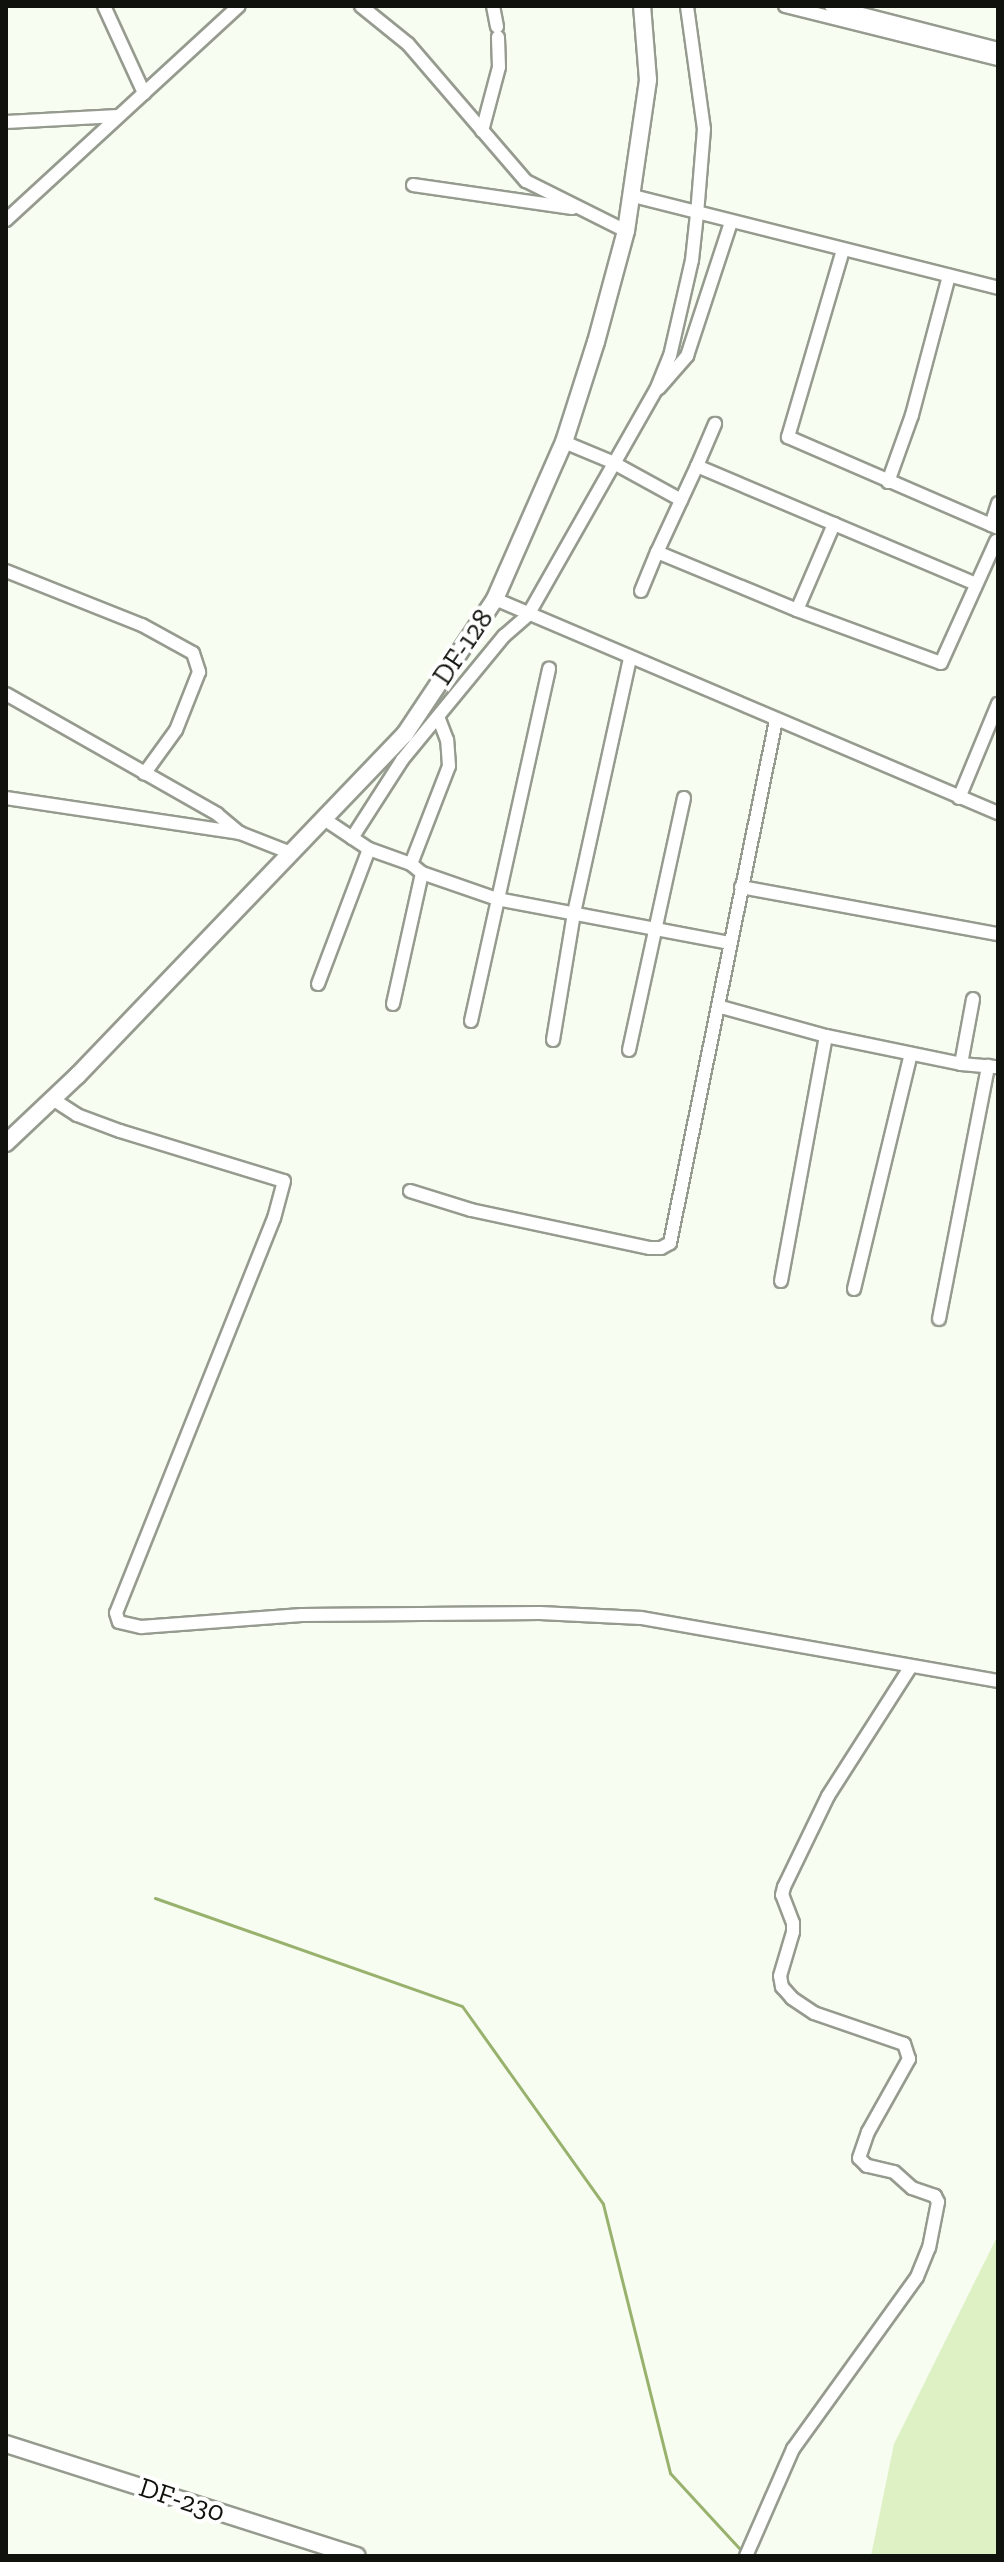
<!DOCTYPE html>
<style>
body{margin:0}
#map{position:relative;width:1004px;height:2562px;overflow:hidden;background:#f7fdf0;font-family:"Zilla Slab",serif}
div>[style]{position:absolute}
.green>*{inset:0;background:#def1c4}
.stream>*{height:3px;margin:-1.5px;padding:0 1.5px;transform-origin:1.5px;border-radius:1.5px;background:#98b26e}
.roads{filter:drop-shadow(2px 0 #969b8f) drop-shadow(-2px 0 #969b8f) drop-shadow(0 2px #969b8f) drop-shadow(0 -2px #969b8f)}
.minor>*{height:12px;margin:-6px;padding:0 6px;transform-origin:6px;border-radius:6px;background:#fff}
.major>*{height:16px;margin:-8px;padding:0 8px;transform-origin:8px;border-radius:8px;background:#fff}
span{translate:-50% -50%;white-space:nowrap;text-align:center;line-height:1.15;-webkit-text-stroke:8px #fff;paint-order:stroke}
.street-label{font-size:28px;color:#10120d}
.frame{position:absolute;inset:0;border:8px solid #10120d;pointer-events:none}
</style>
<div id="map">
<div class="green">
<div style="clip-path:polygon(998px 2235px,998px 2556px,871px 2556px,894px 2444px)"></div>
</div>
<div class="stream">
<div style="left:155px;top:1898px;width:325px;rotate:19.4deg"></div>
<div style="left:462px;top:2006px;width:243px;rotate:54.5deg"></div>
<div style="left:603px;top:2204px;width:277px;rotate:76deg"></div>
<div style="left:670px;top:2473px;width:103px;rotate:47.4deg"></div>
</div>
<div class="roads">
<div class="minor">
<div style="left:104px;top:6px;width:96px;rotate:65.3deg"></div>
<div style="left:361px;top:6px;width:60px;rotate:39deg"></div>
<div style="left:408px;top:44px;width:181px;rotate:49.3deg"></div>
<div style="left:526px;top:181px;width:112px;rotate:26.6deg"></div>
<div style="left:493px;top:6px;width:21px;rotate:79deg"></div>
<div style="left:785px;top:6px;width:219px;rotate:14deg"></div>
<div style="left:831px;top:6px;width:172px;rotate:14.4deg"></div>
<div style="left:6px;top:122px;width:112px;rotate:-3.1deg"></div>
<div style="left:482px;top:131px;width:66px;rotate:-75.1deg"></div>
<div style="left:499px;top:67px;width:30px;rotate:-92deg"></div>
<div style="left:413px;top:185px;width:161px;rotate:8.2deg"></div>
<div style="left:633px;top:196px;width:376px;rotate:14.1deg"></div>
<div style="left:6px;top:220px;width:316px;rotate:-42.6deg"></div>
<div style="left:843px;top:250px;width:195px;rotate:106.4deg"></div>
<div style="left:788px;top:437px;width:229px;rotate:23.4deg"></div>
<div style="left:659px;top:388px;width:43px;rotate:-48.8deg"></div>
<div style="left:687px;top:356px;width:141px;rotate:-71.8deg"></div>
<div style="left:564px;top:442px;width:52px;rotate:22.6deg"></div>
<div style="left:612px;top:462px;width:79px;rotate:28.8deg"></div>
<div style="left:697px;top:466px;width:46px;rotate:-66.8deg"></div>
<div style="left:888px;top:482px;width:71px;rotate:-70.3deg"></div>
<div style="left:912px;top:415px;width:144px;rotate:-75.1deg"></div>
<div style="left:991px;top:525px;width:23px;rotate:-72deg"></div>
<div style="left:6px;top:571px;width:146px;rotate:21.7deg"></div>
<div style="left:142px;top:625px;width:58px;rotate:28.8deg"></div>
<div style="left:193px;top:653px;width:20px;rotate:72deg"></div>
<div style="left:199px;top:672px;width:62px;rotate:111.6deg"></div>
<div style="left:176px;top:730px;width:54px;rotate:126deg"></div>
<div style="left:976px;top:584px;width:303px;rotate:-157.1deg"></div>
<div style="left:697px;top:466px;width:95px;rotate:114.9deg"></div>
<div style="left:657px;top:552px;width:152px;rotate:22.5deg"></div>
<div style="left:797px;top:610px;width:153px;rotate:20.2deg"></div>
<div style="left:941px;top:663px;width:134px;rotate:-65.7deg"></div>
<div style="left:641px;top:591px;width:42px;rotate:-67.7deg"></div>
<div style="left:495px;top:599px;width:547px;rotate:23.05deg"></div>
<div style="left:797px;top:610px;width:94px;rotate:-66.7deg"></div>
<div style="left:6px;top:694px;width:243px;rotate:29.6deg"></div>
<div style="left:217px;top:814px;width:30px;rotate:40deg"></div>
<div style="left:6px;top:798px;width:237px;rotate:8.5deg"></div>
<div style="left:240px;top:833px;width:55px;rotate:21.4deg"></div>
<div style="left:959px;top:798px;width:102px;rotate:-67.5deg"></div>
<div style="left:324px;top:819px;width:54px;rotate:33.7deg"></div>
<div style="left:369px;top:849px;width:45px;rotate:19.7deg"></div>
<div style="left:411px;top:864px;width:14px;rotate:39deg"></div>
<div style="left:422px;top:873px;width:79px;rotate:19.1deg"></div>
<div style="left:497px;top:899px;width:236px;rotate:10.7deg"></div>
<div style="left:352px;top:838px;width:93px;rotate:-57.3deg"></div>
<div style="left:402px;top:760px;width:161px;rotate:-50.6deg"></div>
<div style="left:504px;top:636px;width:32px;rotate:-41deg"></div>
<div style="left:528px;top:615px;width:259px;rotate:-60.4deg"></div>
<div style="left:656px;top:390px;width:37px;rotate:-68deg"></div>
<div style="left:670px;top:356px;width:98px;rotate:-77.1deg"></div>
<div style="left:692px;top:260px;width:46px;rotate:-83.8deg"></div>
<div style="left:697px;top:214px;width:85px;rotate:-85.3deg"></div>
<div style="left:704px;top:129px;width:124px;rotate:-97.9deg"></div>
<div style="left:411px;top:864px;width:105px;rotate:-68.8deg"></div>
<div style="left:449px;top:766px;width:26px;rotate:-94deg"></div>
<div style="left:447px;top:740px;width:22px;rotate:-111deg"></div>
<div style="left:741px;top:887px;width:261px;rotate:10.4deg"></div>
<div style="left:318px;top:984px;width:144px;rotate:-69.3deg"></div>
<div style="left:393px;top:1004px;width:134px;rotate:-77.5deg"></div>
<div style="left:721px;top:1007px;width:109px;rotate:15.4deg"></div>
<div style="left:826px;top:1036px;width:138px;rotate:11.7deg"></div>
<div style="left:961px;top:1064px;width:37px;rotate:5deg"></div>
<div style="left:471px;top:1021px;width:361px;rotate:-77.5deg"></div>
<div style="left:553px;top:1040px;width:129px;rotate:-80.6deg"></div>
<div style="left:574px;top:913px;width:261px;rotate:-77.6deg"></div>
<div style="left:629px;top:1050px;width:258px;rotate:-77.7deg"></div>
<div style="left:961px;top:1064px;width:66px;rotate:-79.5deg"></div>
<div style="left:51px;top:1098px;width:31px;rotate:33deg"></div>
<div style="left:77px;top:1115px;width:46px;rotate:20.4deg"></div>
<div style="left:120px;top:1131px;width:171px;rotate:17deg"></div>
<div style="left:284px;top:1181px;width:38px;rotate:105deg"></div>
<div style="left:274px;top:1218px;width:425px;rotate:111.8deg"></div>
<div style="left:116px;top:1613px;width:9px;rotate:72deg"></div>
<div style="left:119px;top:1622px;width:23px;rotate:13deg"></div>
<div style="left:141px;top:1627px;width:161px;rotate:-4.3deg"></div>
<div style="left:302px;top:1615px;width:238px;rotate:-0.5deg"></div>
<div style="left:540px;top:1613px;width:101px;rotate:2.8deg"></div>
<div style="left:641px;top:1618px;width:363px;rotate:10deg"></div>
<div style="left:410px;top:1191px;width:64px;rotate:17.3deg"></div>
<div style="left:471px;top:1210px;width:183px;rotate:12deg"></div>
<div style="left:650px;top:1248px;width:11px"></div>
<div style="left:661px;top:1248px;width:10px;rotate:-29deg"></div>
<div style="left:670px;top:1243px;width:534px;rotate:-78.54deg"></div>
<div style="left:781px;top:1281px;width:249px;rotate:-79.6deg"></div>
<div style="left:854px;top:1289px;width:242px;rotate:-76.4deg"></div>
<div style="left:939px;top:1319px;width:258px;rotate:-79deg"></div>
<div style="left:746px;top:2556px;width:117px;rotate:-66.3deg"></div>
<div style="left:793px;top:2449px;width:212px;rotate:-54.2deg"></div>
<div style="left:917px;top:2277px;width:31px;rotate:-68deg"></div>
<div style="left:929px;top:2248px;width:47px;rotate:-78.9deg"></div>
<div style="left:938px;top:2202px;width:7px;rotate:-117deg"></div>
<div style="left:935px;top:2196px;width:24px;rotate:-161deg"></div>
<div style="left:912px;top:2188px;width:24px;rotate:-138deg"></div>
<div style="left:894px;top:2172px;width:28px;rotate:-167deg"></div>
<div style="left:867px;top:2166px;width:11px;rotate:-135deg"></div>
<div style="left:859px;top:2158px;width:28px;rotate:-71deg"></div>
<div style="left:868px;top:2132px;width:84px;rotate:-60.7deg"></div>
<div style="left:909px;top:2059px;width:16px;rotate:-108deg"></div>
<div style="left:904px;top:2044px;width:95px;rotate:-161deg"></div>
<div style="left:814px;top:2013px;width:27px;rotate:-146deg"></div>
<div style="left:792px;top:1998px;width:15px;rotate:-132deg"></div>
<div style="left:782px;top:1987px;width:11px;rotate:-100deg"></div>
<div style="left:780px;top:1976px;width:46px;rotate:-73.5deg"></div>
<div style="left:793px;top:1932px;width:9px;rotate:-90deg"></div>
<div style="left:793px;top:1923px;width:30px;rotate:-111deg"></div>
<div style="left:782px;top:1895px;width:8px;rotate:-76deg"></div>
<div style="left:784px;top:1887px;width:101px;rotate:-64.2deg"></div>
<div style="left:828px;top:1796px;width:152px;rotate:-57.4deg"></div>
</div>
<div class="major">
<div style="left:6px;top:1143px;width:99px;rotate:-43.4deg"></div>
<div style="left:78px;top:1075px;width:472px;rotate:-46.2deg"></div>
<div style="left:405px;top:734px;width:162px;rotate:-56.3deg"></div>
<div style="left:495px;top:599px;width:171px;rotate:-66.3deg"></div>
<div style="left:564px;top:442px;width:105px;rotate:-72.3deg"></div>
<div style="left:596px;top:342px;width:115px;rotate:-74.9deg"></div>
<div style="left:626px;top:231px;width:153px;rotate:-81.7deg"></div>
<div style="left:648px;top:80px;width:74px;rotate:-94.6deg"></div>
<div style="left:6px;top:2444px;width:368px;rotate:17.7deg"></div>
</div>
</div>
<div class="street-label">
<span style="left:463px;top:647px;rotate:-56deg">DF-128</span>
<span style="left:182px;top:2500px;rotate:18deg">DF-230</span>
</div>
<div class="frame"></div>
</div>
